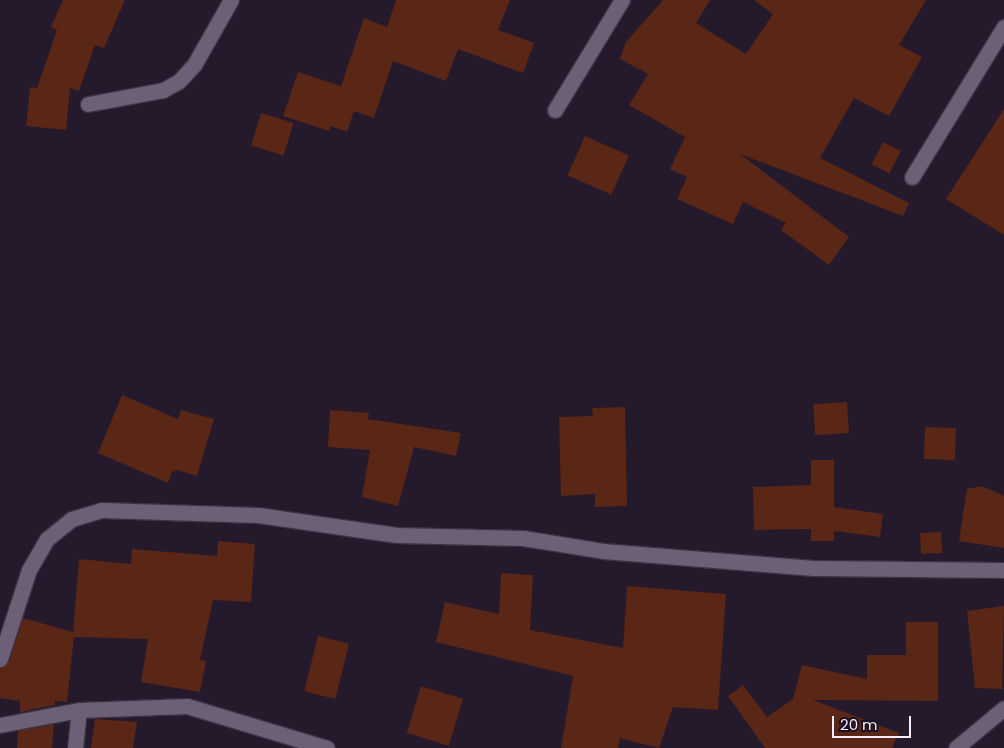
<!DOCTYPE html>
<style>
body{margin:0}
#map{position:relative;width:1004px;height:748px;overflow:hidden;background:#25192c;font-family:Poppins,sans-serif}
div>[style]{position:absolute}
.building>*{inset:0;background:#5a2615;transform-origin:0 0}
.roads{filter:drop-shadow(1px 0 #3c3342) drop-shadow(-1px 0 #3c3342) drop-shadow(0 1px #3c3342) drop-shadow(0 -1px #3c3342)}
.street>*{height:15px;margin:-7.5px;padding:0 7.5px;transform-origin:7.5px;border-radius:7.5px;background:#6d5f76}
span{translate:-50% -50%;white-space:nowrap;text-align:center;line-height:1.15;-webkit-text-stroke:4.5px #1b1022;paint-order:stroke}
.scale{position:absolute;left:832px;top:716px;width:79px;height:22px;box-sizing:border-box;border:2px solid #f5edfa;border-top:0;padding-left:6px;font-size:15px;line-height:18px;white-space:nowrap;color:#f5edfa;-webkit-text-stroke:4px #1b1022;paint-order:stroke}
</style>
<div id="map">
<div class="building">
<div style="clip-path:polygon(63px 0,125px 0,104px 48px,95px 45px,79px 91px,70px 88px,66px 130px,26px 126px,30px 87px,37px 88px,57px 30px,51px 27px)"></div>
<div style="clip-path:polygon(396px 0,510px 0,498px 30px,534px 43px,523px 73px,458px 49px,446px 81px,393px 61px,374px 118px,354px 111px,347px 132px,331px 126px,329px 131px,283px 116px,298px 72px,341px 86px,364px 18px,387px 27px)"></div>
<div style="clip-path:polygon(663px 0,710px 0,696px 23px,746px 54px,773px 14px,754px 0,926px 0,899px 45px,922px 57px,889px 116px,854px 98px,820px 158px,909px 203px,903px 216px,740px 154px,849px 237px,829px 265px,781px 230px,786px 223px,743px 202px,733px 224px,677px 199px,687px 177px,670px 169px,685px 137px,629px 105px,648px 74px,620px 59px,626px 42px)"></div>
<div style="clip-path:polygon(1004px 109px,1004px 235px,946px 199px)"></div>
<div style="left:261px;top:113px;width:34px;height:34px;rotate:17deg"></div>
<div style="left:585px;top:136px;width:48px;height:43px;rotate:24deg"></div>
<div style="left:883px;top:142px;width:20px;height:25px;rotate:27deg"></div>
<div style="clip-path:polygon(122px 395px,178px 419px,181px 410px,214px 419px,197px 476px,177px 470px,172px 472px,168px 483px,98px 453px)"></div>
<div style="left:847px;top:402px;width:31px;height:34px;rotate:86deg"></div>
<div style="clip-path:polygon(625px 407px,627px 506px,595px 507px,595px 494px,561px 496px,559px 417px,593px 416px,592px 408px)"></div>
<div style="clip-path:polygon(330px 410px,369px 413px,368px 419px,461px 433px,456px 456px,414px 447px,398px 506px,362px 497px,370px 450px,328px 447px)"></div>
<div style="left:925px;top:427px;width:31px;height:32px;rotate:2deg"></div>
<div style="clip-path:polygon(811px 460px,834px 460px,834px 507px,883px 514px,880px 537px,834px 531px,834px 541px,811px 541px,811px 529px,754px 530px,753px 487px,811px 485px)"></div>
<div style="clip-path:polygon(982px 486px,1004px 496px,1004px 548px,959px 541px,967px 489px)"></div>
<div style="left:941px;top:532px;width:21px;height:21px;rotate:87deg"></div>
<div style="clip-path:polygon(218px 541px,255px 544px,251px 602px,213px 600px,200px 660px,206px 661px,200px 692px,141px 682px,148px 639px,74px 637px,67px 702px,55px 701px,55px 705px,20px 712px,20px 701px,0 698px,0 668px,9px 662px,23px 618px,73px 632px,79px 559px,131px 564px,132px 549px,217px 556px)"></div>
<div style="clip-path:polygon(501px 573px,533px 575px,530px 630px,623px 648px,627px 586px,726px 594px,718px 710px,673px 707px,659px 748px,620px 738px,618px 748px,561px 748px,573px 676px,436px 642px,445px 602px,499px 614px)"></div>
<div style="clip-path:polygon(1004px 606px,1002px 689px,975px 688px,967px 611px)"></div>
<div style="clip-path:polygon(906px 622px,938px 622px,938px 701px,813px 700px,899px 733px,892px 748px,765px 748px,728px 696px,743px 685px,767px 717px,793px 699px,802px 665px,867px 679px,867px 655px,906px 655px)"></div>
<div style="left:318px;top:636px;width:32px;height:57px;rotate:14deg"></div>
<div style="left:421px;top:686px;width:44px;height:49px;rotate:17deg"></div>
<div style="clip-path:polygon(95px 719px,137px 722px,133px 748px,91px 748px)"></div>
<div style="clip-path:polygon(54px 724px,52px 748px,17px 748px,18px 731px)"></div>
</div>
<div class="roads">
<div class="street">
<div style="left:88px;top:104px;width:76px;rotate:-10.6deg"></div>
<div style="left:163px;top:90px;width:18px;rotate:-29deg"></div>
<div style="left:179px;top:81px;width:22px;rotate:-47deg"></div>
<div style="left:194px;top:65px;width:75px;rotate:-60.4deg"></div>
<div style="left:555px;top:110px;width:129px;rotate:-58.7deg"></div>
<div style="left:912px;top:177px;width:176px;rotate:-58.5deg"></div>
<div style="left:0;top:659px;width:94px;rotate:-72deg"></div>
<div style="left:29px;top:570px;width:36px;rotate:-60deg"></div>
<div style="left:47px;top:539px;width:32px;rotate:-39deg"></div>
<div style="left:72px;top:519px;width:31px;rotate:-17deg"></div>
<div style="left:102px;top:510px;width:156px;rotate:1.8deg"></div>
<div style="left:258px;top:515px;width:140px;rotate:8.2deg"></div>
<div style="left:397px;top:535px;width:126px;rotate:1.4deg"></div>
<div style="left:523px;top:538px;width:81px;rotate:9.2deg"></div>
<div style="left:603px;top:551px;width:214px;rotate:4.6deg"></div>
<div style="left:816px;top:568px;width:188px;rotate:0.6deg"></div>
<div style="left:0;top:725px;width:80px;rotate:-10.8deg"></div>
<div style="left:79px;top:710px;width:108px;rotate:-2.1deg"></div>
<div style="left:187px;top:706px;width:146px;rotate:16.7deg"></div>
<div style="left:75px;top:748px;width:38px;rotate:-84deg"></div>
<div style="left:956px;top:748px;width:62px;rotate:-39.8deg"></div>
</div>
</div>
<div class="scale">20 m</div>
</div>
